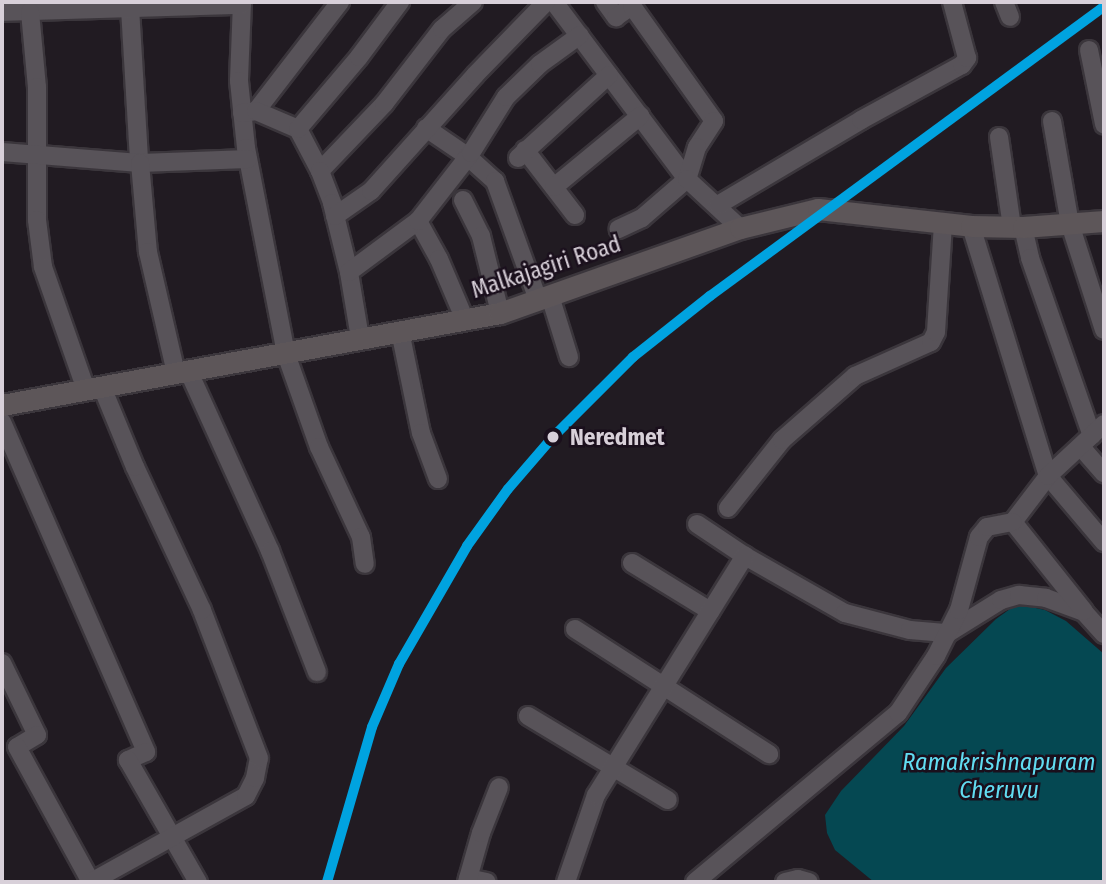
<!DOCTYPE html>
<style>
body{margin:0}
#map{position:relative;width:1106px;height:884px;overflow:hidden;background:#211b22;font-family:"Fira Sans Condensed",sans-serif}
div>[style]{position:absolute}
.water>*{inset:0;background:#054852}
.roads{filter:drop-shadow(2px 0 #3b363c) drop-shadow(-2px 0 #3b363c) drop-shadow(0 2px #3b363c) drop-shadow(0 -2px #3b363c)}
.minor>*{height:18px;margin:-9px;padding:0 9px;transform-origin:9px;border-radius:9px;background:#585359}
.major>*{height:21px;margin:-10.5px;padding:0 10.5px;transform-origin:10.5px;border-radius:10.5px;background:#5d5659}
.rail-1>*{height:10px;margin:-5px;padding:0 5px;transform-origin:5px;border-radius:5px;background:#00a3e0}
.dots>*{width:19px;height:19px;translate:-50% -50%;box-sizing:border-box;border:4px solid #1a0f1c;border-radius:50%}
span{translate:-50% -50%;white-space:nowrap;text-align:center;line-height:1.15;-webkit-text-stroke:5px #1a0f1c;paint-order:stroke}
.street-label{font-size:23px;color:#d8d0d9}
.stop-label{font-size:23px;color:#d8d0d9;font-weight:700}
.left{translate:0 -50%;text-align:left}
.water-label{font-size:24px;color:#61dcf1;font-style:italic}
.frame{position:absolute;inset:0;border:4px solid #d8d0d9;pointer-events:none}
</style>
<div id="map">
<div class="water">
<div style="clip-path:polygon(1017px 604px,1045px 610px,1066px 621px,1104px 654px,1104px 882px,874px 882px,835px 850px,827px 833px,825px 815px,841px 791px,904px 726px,946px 668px,996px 619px)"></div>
</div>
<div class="roads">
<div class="minor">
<div style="left:242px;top:2px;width:79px;rotate:92.2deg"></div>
<div style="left:239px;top:81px;width:67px;rotate:84deg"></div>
<div style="left:246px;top:148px;width:210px;rotate:79deg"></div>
<div style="left:286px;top:354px;width:99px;rotate:70.5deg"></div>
<div style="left:319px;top:447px;width:99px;rotate:65deg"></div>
<div style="left:361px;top:537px;width:27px;rotate:82deg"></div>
<div style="left:554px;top:2px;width:221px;rotate:53.1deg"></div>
<div style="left:687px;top:179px;width:60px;rotate:139.1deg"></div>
<div style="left:642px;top:218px;width:26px;rotate:155deg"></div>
<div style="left:605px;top:2px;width:19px;rotate:54deg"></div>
<div style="left:616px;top:17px;width:19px;rotate:-35deg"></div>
<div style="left:632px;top:6px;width:141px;rotate:54.5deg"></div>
<div style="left:714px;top:121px;width:31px;rotate:123deg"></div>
<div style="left:697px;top:147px;width:34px;rotate:107deg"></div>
<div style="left:687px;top:179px;width:72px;rotate:42.8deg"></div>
<div style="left:1004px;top:2px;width:16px;rotate:68deg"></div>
<div style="left:130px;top:8px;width:153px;rotate:86.6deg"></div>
<div style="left:2px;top:12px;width:240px;rotate:-1.7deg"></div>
<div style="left:30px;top:12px;width:75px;rotate:84.7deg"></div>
<div style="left:37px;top:87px;width:133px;rotate:90deg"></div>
<div style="left:37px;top:220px;width:47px;rotate:82.7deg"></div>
<div style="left:43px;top:267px;width:130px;rotate:70.7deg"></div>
<div style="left:1089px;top:50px;width:76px;rotate:78.5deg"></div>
<div style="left:256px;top:111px;width:138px;rotate:-52.4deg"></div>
<div style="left:242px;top:113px;width:14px;rotate:-8deg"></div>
<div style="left:256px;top:111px;width:46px;rotate:23.2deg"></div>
<div style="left:298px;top:129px;width:47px;rotate:62.4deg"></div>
<div style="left:320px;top:171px;width:93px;rotate:-46.3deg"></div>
<div style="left:384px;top:104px;width:95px;rotate:-52.3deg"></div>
<div style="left:442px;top:29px;width:41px;rotate:-41.1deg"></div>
<div style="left:1052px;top:121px;width:105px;rotate:80.1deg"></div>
<div style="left:1070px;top:224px;width:111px;rotate:72.2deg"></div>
<div style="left:426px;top:128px;width:50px;rotate:34.3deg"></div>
<div style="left:467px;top:156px;width:38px;rotate:42deg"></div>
<div style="left:495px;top:181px;width:127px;rotate:70.1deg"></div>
<div style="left:298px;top:129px;width:94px;rotate:-49.7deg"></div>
<div style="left:359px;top:57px;width:69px;rotate:-53.3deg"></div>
<div style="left:999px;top:137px;width:91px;rotate:81.8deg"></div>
<div style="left:525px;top:150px;width:82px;rotate:52.4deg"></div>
<div style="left:2px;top:152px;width:138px;rotate:4.6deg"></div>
<div style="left:140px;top:163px;width:108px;rotate:-2.1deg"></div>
<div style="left:518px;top:158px;width:123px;rotate:-42.4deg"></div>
<div style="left:140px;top:163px;width:89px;rotate:84.9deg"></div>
<div style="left:148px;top:252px;width:124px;rotate:77deg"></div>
<div style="left:320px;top:171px;width:34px;rotate:69deg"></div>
<div style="left:332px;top:203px;width:71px;rotate:76.2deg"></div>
<div style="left:554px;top:187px;width:112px;rotate:-39.5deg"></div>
<div style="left:463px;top:200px;width:40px;rotate:63.4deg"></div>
<div style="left:481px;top:236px;width:79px;rotate:76.1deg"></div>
<div style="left:718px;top:205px;width:166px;rotate:-30.7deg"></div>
<div style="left:861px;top:120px;width:115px;rotate:-28.6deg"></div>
<div style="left:962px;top:65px;width:9px;rotate:-54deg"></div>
<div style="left:967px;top:58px;width:58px;rotate:-105deg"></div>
<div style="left:335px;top:216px;width:44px;rotate:-34.8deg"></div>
<div style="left:371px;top:191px;width:156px;rotate:-48.1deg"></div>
<div style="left:475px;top:75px;width:102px;rotate:-45.8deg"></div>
<div style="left:418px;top:221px;width:43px;rotate:61.1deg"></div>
<div style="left:439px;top:259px;width:66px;rotate:66.9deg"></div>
<div style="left:971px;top:226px;width:262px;rotate:72.9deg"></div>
<div style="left:1048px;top:476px;width:87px;rotate:49.7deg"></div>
<div style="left:1023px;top:227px;width:32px;rotate:77deg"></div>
<div style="left:1030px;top:258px;width:188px;rotate:70.8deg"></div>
<div style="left:550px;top:296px;width:64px;rotate:72.7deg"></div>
<div style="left:400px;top:331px;width:104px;rotate:78.4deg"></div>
<div style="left:421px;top:433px;width:49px;rotate:69.7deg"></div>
<div style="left:360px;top:338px;width:67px;rotate:-99.5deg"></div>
<div style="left:349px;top:272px;width:86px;rotate:-36.5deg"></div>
<div style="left:418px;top:221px;width:86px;rotate:-52.1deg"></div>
<div style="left:471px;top:153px;width:66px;rotate:-58deg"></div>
<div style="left:506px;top:97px;width:47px;rotate:-44.1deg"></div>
<div style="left:540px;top:64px;width:49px;rotate:-35.9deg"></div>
<div style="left:188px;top:370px;width:199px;rotate:65.6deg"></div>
<div style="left:270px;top:551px;width:130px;rotate:68.8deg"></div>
<div style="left:2px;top:422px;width:360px;rotate:66.4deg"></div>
<div style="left:146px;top:752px;width:20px;rotate:156deg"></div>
<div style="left:128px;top:760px;width:141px;rotate:60.2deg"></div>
<div style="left:1081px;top:447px;width:35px;rotate:49deg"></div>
<div style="left:728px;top:508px;width:87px;rotate:-51.5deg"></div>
<div style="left:782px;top:440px;width:97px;rotate:-41.2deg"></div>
<div style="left:855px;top:376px;width:83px;rotate:-24.1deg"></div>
<div style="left:931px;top:342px;width:11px;rotate:-63deg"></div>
<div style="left:936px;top:332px;width:109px;rotate:-86.3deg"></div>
<div style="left:697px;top:524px;width:58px;rotate:33.7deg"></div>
<div style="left:745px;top:556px;width:115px;rotate:29.7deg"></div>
<div style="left:845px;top:613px;width:67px;rotate:14.7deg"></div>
<div style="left:910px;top:630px;width:38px;rotate:5deg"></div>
<div style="left:948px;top:633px;width:62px;rotate:-31.9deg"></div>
<div style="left:1001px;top:600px;width:19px;rotate:-16deg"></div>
<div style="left:1019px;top:595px;width:27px;rotate:6deg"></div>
<div style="left:1046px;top:598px;width:40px;rotate:20.2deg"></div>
<div style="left:1084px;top:612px;width:30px;rotate:48deg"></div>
<div style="left:632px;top:563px;width:92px;rotate:31.6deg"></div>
<div style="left:1084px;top:611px;width:114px;rotate:-128.6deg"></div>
<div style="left:1013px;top:522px;width:58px;rotate:-52.7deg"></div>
<div style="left:1048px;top:476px;width:76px;rotate:-42.9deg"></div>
<div style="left:575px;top:629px;width:231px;rotate:32.8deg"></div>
<div style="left:2px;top:663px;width:80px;rotate:64.1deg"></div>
<div style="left:37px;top:735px;width:23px;rotate:149deg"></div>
<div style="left:17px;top:747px;width:154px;rotate:61.3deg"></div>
<div style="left:528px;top:716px;width:163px;rotate:31deg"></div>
<div style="left:468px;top:878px;width:19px;rotate:12deg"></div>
<div style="left:91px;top:882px;width:177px;rotate:-29deg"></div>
<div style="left:246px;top:796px;width:20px;rotate:-63deg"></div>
<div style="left:255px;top:778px;width:20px;rotate:-79deg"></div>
<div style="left:259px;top:758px;width:159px;rotate:-111.1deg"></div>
<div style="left:202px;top:610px;width:158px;rotate:-115.1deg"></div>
<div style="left:135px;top:467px;width:87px;rotate:-112.4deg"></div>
<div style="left:467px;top:882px;width:51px;rotate:-74.1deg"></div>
<div style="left:481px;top:833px;width:49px;rotate:-68.6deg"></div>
<div style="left:566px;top:882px;width:92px;rotate:-71deg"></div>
<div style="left:596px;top:795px;width:282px;rotate:-58.1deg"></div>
<div style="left:695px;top:882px;width:264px;rotate:-39.8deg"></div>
<div style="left:898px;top:713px;width:69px;rotate:-56.3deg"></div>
<div style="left:936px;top:656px;width:51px;rotate:-63.4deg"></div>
<div style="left:959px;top:610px;width:76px;rotate:-74.7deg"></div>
<div style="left:979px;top:537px;width:13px;rotate:-51deg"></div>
<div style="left:987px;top:527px;width:26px;rotate:-11deg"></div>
<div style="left:785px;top:882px;width:13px;rotate:-13deg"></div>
<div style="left:798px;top:879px;width:11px;rotate:15deg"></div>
</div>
<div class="major">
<div style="left:2px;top:405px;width:506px;rotate:-10.47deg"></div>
<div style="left:500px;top:313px;width:255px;rotate:-19.5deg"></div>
<div style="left:740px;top:228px;width:80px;rotate:-13.7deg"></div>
<div style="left:818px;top:209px;width:154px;rotate:6.3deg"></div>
<div style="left:971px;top:226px;width:52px;rotate:1.1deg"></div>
<div style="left:1023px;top:227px;width:81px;rotate:-4.2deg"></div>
</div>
</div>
<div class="rail-1">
<div style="left:327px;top:882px;width:161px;rotate:-73.8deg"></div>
<div style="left:372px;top:727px;width:69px;rotate:-66.8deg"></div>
<div style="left:399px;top:664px;width:136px;rotate:-60deg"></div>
<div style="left:467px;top:546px;width:70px;rotate:-54.3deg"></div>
<div style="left:508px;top:489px;width:67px;rotate:-49.2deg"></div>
<div style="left:552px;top:438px;width:115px;rotate:-45deg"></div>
<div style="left:633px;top:357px;width:98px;rotate:-38.4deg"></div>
<div style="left:710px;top:296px;width:489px;rotate:-36.3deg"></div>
</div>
<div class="dots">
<div style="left:553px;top:437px;background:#d8d0d9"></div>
</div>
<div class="street-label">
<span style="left:546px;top:267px;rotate:-18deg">Malkajagiri Road</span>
</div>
<div class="stop-label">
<span class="left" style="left:570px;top:437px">Neredmet</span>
</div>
<div class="water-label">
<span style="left:999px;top:777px">Ramakrishnapuram<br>Cheruvu</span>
</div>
<div class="frame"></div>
</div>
